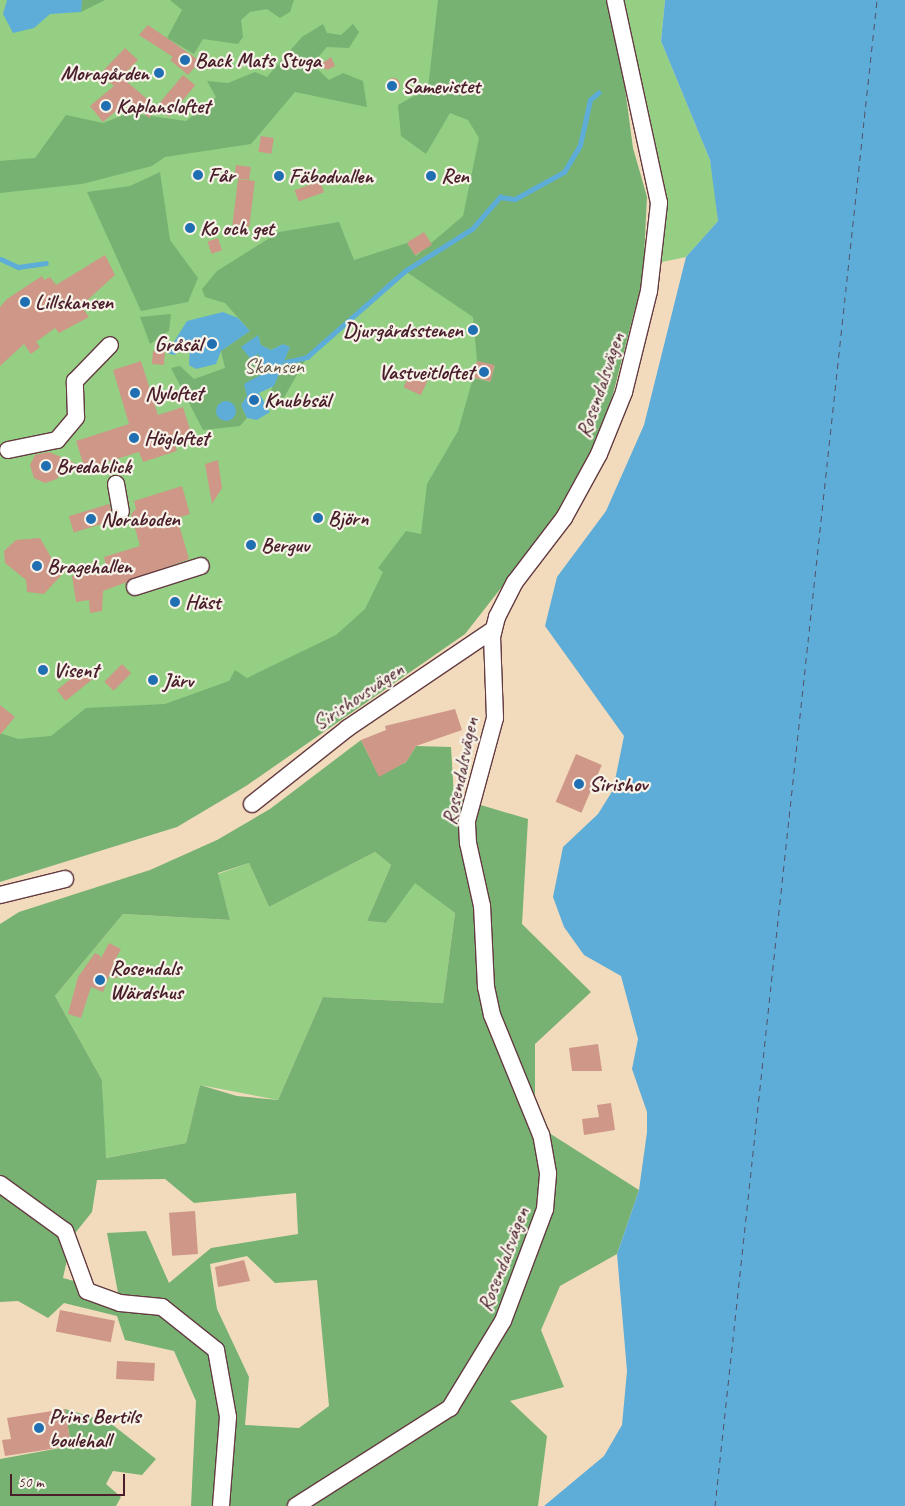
<!DOCTYPE html>
<meta charset="utf-8">
<style>
body{margin:0}
#map{position:relative;width:905px;height:1506px;overflow:hidden;background:#f2dbbc;font-family:Caveat,sans-serif}
div>[style]{position:absolute}
.green>*{inset:0;background:#94cf84}
.forest>*{inset:0;background:#77b272}
.water>*{inset:0;background:#5eadd8}
.round{border-radius:50%}
.stream>*{height:4.5px;margin:-2.25px;padding:0 2.25px;transform-origin:2.25px;border-radius:2.25px;background:#5eadd8}
.ferry>*{height:1px;margin-top:-0.5px;transform-origin:0;background:repeating-linear-gradient(90deg,#515168 0 6px,transparent 0 11px)}
.building>*{inset:0;background:#ce9788;transform-origin:0 0}
.roads{filter:drop-shadow(1px 0 #633b41) drop-shadow(-1px 0 #633b41) drop-shadow(0 1px #633b41) drop-shadow(0 -1px #633b41)}
.minor>*{height:16px;margin:-8px;padding:0 8px;transform-origin:8px;border-radius:8px;background:#fff}
.dots>*{width:14px;height:14px;translate:-50% -50%;box-sizing:border-box;border:2px solid #f7f3e8;border-radius:50%}
span{translate:-50% -50%;white-space:nowrap;text-align:center;line-height:1.15;-webkit-text-stroke:4.5px #f7f3e8;paint-order:stroke}
.poi-label{font-size:21px;color:#4a1f2b;font-weight:700}
.left{translate:0 -50%;text-align:left}
.right{translate:-100% -50%;text-align:right}
.park-label{font-size:21px;color:#605446}
.street-label{font-size:21px;color:#4a1f2b}
.scale{position:absolute;left:10px;top:1474px;width:115px;height:22px;box-sizing:border-box;border:2px solid #4a1f2b;border-top:0;padding-left:6px;font-size:15px;line-height:18px;white-space:nowrap;color:#4a1f2b;-webkit-text-stroke:4px #f7f3e8;paint-order:stroke}
</style>
<div id="map">
<div class="green">
<div style="clip-path:polygon(0 0,558px 0,478px 590px,0 845px)"></div>
<div style="clip-path:polygon(623px 0,665px 0,661px 41px,710px 160px,715px 189px,718px 221px,686px 257px,662px 262px,663px 209px)"></div>
<div style="clip-path:polygon(375px 852px,391px 865px,367px 921px,386px 923px,415px 882px,455px 913px,443px 1003px,323px 997px,278px 1100px,200px 1085px,186px 1143px,105px 1158px,102px 1080px,55px 996px,123px 914px,230px 920px,218px 874px,249px 863px,269px 907px)"></div>
</div>
<div class="forest">
<div style="clip-path:polygon(82px 0,105px 0,81px 12px)"></div>
<div style="clip-path:polygon(170px 0,294px 0,290px 12px,280px 18px,267px 9px,250px 12px,241px 20px,243px 37px,238px 44px,203px 39px,194px 54px,167px 38px,182px 10px)"></div>
<div style="clip-path:polygon(438px 0,608px 0,618px 36px,633px 148px,647px 197px,643px 278px,606px 421px,559px 514px,465px 634px,246px 786px,177px 827px,0 882px,0 733px,18px 739px,51px 736px,86px 708px,165px 704px,229px 681px,235px 670px,247px 678px,336px 635px,365px 609px,383px 572px,378px 568px,406px 531px,421px 534px,427px 484px,458px 431px,473px 378px,490px 382px,495px 366px,477px 361px,473px 317px,405px 271px,307px 357px,277px 410px,281px 397px,271px 390px,290px 347px,283px 344px,271px 350px,261px 345px,258px 335px,262px 374px,241px 405px,247px 418px,240px 426px,203px 430px,171px 368px,180px 366px,194px 379px,225px 368px,221px 351px,250px 331px,225px 303px,205px 297px,202px 289px,217px 271px,279px 232px,339px 222px,354px 260px,407px 243px,416px 256px,463px 216px,479px 138px,468px 120px,450px 113px,426px 154px,401px 136px,398px 105px,428px 88px)"></div>
<div style="clip-path:polygon(323px 24px,327px 33px,341px 35px,353px 24px,359px 32px,349px 48px,327px 47px,312px 64px,329px 80px,343px 73px,363px 81px,367px 107px,295px 92px,251px 144px,165px 157px,152px 166px,82px 184px,0 193px,0 161px,35px 158px,66px 115px,103px 123px,129px 113px,186px 121px,216px 97px,207px 81px,228px 83px,255px 72px,267px 77px,302px 37px)"></div>
<div style="clip-path:polygon(160px 172px,170px 240px,198px 278px,188px 302px,141px 311px,87px 192px,130px 186px)"></div>
<div style="clip-path:polygon(171px 314px,169px 331px,150px 344px,140px 317px)"></div>
<div style="clip-path:polygon(evenodd,361px 740px,379px 776px,406px 762px,416px 746px,451px 747px,454px 797px,528px 819px,522px 924px,591px 992px,535px 1044px,535px 1124px,639px 1190px,617px 1254px,560px 1286px,541px 1330px,564px 1387px,510px 1401px,547px 1436px,538px 1506px,191px 1506px,196px 1401px,174px 1351px,125px 1340px,117px 1316px,64px 1303px,48px 1318px,18px 1301px,0 1302px,0 924px,19px 912px,150px 870px,217px 840px,270px 809px,361px 740px,375px 852px,391px 865px,367px 921px,386px 923px,415px 883px,455px 913px,443px 1003px,323px 997px,278px 1100px,237px 1096px,200px 1085px,186px 1143px,106px 1158px,102px 1080px,55px 996px,123px 914px,230px 920px,218px 873px,249px 863px,269px 907px,375px 852px,361px 740px,165px 1179px,194px 1203px,296px 1193px,298px 1234px,211px 1248px,169px 1283px,146px 1231px,107px 1233px,118px 1293px,63px 1278px,72px 1237px,92px 1212px,97px 1180px,165px 1179px,361px 740px,247px 1256px,275px 1283px,317px 1280px,329px 1406px,299px 1428px,245px 1425px,249px 1377px,217px 1309px,210px 1264px,247px 1256px)"></div>
<div style="clip-path:polygon(65px 1409px,109px 1422px,156px 1459px,142px 1475px,113px 1471px,106px 1484px,121px 1497px,116px 1506px,0 1506px,0 1459px,71px 1446px)"></div>
</div>
<div class="water">
<div style="clip-path:polygon(7px 0,82px 0,81px 12px,50px 14px,34px 28px,13px 33px,3px 14px)"></div>
<div style="clip-path:polygon(665px 0,905px 0,905px 1506px,544px 1506px,604px 1456px,622px 1425px,627px 1371px,617px 1254px,639px 1190px,647px 1132px,647px 1112px,632px 1069px,638px 1039px,621px 976px,584px 955px,564px 927px,553px 897px,563px 847px,598px 814px,613px 790px,624px 736px,545px 626px,557px 577px,606px 511px,644px 425px,686px 257px,718px 221px,710px 160px,661px 41px)"></div>
<div style="clip-path:polygon(223px 312px,238px 318px,250px 331px,221px 351px,216px 364px,196px 369px,189px 365px,190px 348px,179px 347px,175px 355px,167px 353px,187px 321px)"></div>
<div style="clip-path:polygon(258px 335px,261px 345px,271px 350px,283px 344px,290px 347px,274px 386px,259px 393px,270px 412px,257px 420px,247px 418px,241px 405px,247px 396px,244px 384px,262px 374px,259px 354px,250px 358px,241px 347px)"></div>
<div class="round" style="left:216px;top:401px;width:20px;height:20px"></div>
</div>
<div class="stream">
<div style="left:1px;top:259px;width:19px;rotate:25deg"></div>
<div style="left:18px;top:267px;width:28px;rotate:-8deg"></div>
<div style="left:286px;top:362px;width:22px;rotate:-13deg"></div>
<div style="left:307px;top:357px;width:130px;rotate:-41.3deg"></div>
<div style="left:405px;top:271px;width:79px;rotate:-32.1deg"></div>
<div style="left:472px;top:229px;width:43px;rotate:-48.8deg"></div>
<div style="left:500px;top:197px;width:15px;rotate:8deg"></div>
<div style="left:515px;top:199px;width:56px;rotate:-28.9deg"></div>
<div style="left:564px;top:172px;width:31px;rotate:-59deg"></div>
<div style="left:580px;top:145px;width:46px;rotate:-77.5deg"></div>
<div style="left:590px;top:100px;width:11px;rotate:-41deg"></div>
</div>
<div class="ferry">
<div style="left:715px;top:1506px;width:1515px;rotate:-83.86deg"></div>
</div>
<div class="building">
<div style="clip-path:polygon(148px 25px,200px 61px,188px 75px,170px 60px,173px 57px,139px 35px)"></div>
<div style="clip-path:polygon(125px 48px,138px 60px,121px 77px,158px 108px,149px 118px,129px 100px,103px 122px,90px 106px,114px 86px,100px 74px)"></div>
<div style="clip-path:polygon(331px 57px,335px 66px,327px 70px,320px 65px)"></div>
<div style="left:183px;top:75px;width:16px;height:41px;rotate:40deg"></div>
<div class="round" style="left:386px;top:78px;width:14px;height:14px"></div>
<div style="left:261px;top:136px;width:13px;height:16px;rotate:9deg"></div>
<div style="left:236px;top:165px;width:15px;height:13px;rotate:8deg"></div>
<div style="left:238px;top:179px;width:17px;height:46px;rotate:7deg"></div>
<div style="left:320px;top:181px;width:12px;height:27px;rotate:70deg"></div>
<div style="left:424px;top:232px;width:15px;height:20px;rotate:58deg"></div>
<div style="left:218px;top:238px;width:13px;height:11px;rotate:72deg"></div>
<div style="clip-path:polygon(105px 255px,115px 275px,81px 306px,89px 317px,59px 333px,55px 328px,36px 342px,40px 347px,31px 354px,24px 344px,0 366px,0 307px,7px 299px,42px 276px,44px 280px,50px 277px,56px 285px)"></div>
<div style="left:153px;top:351px;width:12px;height:13px;rotate:5deg"></div>
<div style="clip-path:polygon(141px 361px,158px 415px,183px 407px,192px 436px,174px 441px,177px 451px,143px 462px,139px 452px,85px 469px,76px 441px,129px 424px,113px 370px)"></div>
<div style="left:477px;top:361px;width:18px;height:17px;rotate:13deg"></div>
<div style="left:412px;top:369px;width:19px;height:20px;rotate:25deg"></div>
<div style="clip-path:polygon(49px 452px,75px 463px,62px 467px,57px 479px,45px 483px,34px 478px,30px 465px,35px 455px)"></div>
<div style="clip-path:polygon(218px 460px,222px 488px,212px 504px,205px 464px)"></div>
<div style="clip-path:polygon(182px 486px,190px 514px,177px 518px,189px 559px,103px 591px,102px 611px,90px 613px,89px 600px,76px 602px,72px 576px,106px 566px,104px 557px,140px 546px,131px 514px,136px 509px,134px 501px)"></div>
<div style="left:109px;top:504px;width:17px;height:42px;rotate:73deg"></div>
<div style="clip-path:polygon(40px 538px,52px 559px,61px 557px,61px 564px,68px 568px,44px 594px,27px 592px,26px 580px,5px 563px,4px 551px,16px 540px)"></div>
<div style="left:122px;top:664px;width:13px;height:25px;rotate:45deg"></div>
<div style="left:84px;top:668px;width:14px;height:35px;rotate:51deg"></div>
<div style="clip-path:polygon(0 705px,15px 717px,0 735px)"></div>
<div style="clip-path:polygon(455px 709px,462px 730px,416px 746px,406px 762px,379px 777px,361px 740px,386px 730px,385px 726px)"></div>
<div style="left:576px;top:754px;width:28px;height:52px;rotate:23deg"></div>
<div style="clip-path:polygon(109px 943px,121px 949px,113px 964px,120px 968px,116px 979px,109px 976px,103px 992px,91px 987px,81px 1018px,68px 1014px,78px 977px,95px 953px,101px 956px,99px 962px)"></div>
<div style="clip-path:polygon(598px 1044px,602px 1071px,572px 1071px,569px 1048px)"></div>
<div style="clip-path:polygon(611px 1103px,615px 1130px,584px 1135px,582px 1119px,599px 1117px,597px 1105px)"></div>
<div style="left:195px;top:1211px;width:43px;height:26px;rotate:86deg"></div>
<div style="clip-path:polygon(244px 1260px,250px 1281px,218px 1287px,215px 1267px)"></div>
<div style="left:60px;top:1310px;width:56px;height:22px;rotate:11deg"></div>
<div style="left:117px;top:1361px;width:38px;height:18px;rotate:3deg"></div>
<div style="clip-path:polygon(65px 1409px,71px 1446px,5px 1456px,2px 1440px,11px 1439px,7px 1418px)"></div>
</div>
<div class="roads">
<div class="minor">
<div style="left:8px;top:450px;width:50px;rotate:-11.5deg"></div>
<div style="left:57px;top:440px;width:30px;rotate:-50deg"></div>
<div style="left:76px;top:417px;width:36px;rotate:-92deg"></div>
<div style="left:75px;top:381px;width:50px;rotate:-45.8deg"></div>
<div style="left:116px;top:484px;width:28px;rotate:80deg"></div>
<div style="left:135px;top:587px;width:69px;rotate:-17.7deg"></div>
<div style="left:252px;top:804px;width:122px;rotate:-38.4deg"></div>
<div style="left:348px;top:728px;width:175px;rotate:-34.1deg"></div>
<div style="left:0;top:895px;width:67px;rotate:-13.8deg"></div>
<div style="left:0;top:1184px;width:80px;rotate:35.9deg"></div>
<div style="left:65px;top:1231px;width:64px;rotate:69.9deg"></div>
<div style="left:87px;top:1291px;width:35px;rotate:20deg"></div>
<div style="left:120px;top:1303px;width:42px;rotate:5.4deg"></div>
<div style="left:162px;top:1307px;width:69px;rotate:38.5deg"></div>
<div style="left:216px;top:1350px;width:68px;rotate:79.8deg"></div>
<div style="left:228px;top:1417px;width:89px;rotate:94.5deg"></div>
<div style="left:296px;top:1506px;width:183px;rotate:-32.5deg"></div>
<div style="left:450px;top:1408px;width:102px;rotate:-58.7deg"></div>
<div style="left:503px;top:1321px;width:120px;rotate:-69.4deg"></div>
<div style="left:545px;top:1209px;width:36px;rotate:-85deg"></div>
<div style="left:548px;top:1173px;width:39px;rotate:-100deg"></div>
<div style="left:541px;top:1135px;width:130px;rotate:-112.2deg"></div>
<div style="left:492px;top:1015px;width:29px;rotate:-102deg"></div>
<div style="left:486px;top:987px;width:81px;rotate:-92.8deg"></div>
<div style="left:482px;top:906px;width:65px;rotate:-102.5deg"></div>
<div style="left:468px;top:843px;width:22px;rotate:-93deg"></div>
<div style="left:467px;top:821px;width:107px;rotate:-74.8deg"></div>
<div style="left:495px;top:718px;width:81px;rotate:-92.1deg"></div>
<div style="left:492px;top:637px;width:21px;rotate:-76deg"></div>
<div style="left:497px;top:617px;width:39px;rotate:-63deg"></div>
<div style="left:515px;top:582px;width:81px;rotate:-52.6deg"></div>
<div style="left:564px;top:518px;width:73px;rotate:-61.3deg"></div>
<div style="left:599px;top:454px;width:67px;rotate:-68deg"></div>
<div style="left:624px;top:392px;width:104px;rotate:-76.1deg"></div>
<div style="left:649px;top:291px;width:89px;rotate:-83.5deg"></div>
<div style="left:659px;top:203px;width:208px;rotate:-102.2deg"></div>
</div>
</div>
<div class="dots">
<div style="left:185px;top:60px;background:#1f6fb2"></div>
<div style="left:159px;top:73px;background:#1f6fb2"></div>
<div style="left:392px;top:86px;background:#1f6fb2"></div>
<div style="left:106px;top:106px;background:#1f6fb2"></div>
<div style="left:198px;top:175px;background:#1f6fb2"></div>
<div style="left:279px;top:176px;background:#1f6fb2"></div>
<div style="left:431px;top:176px;background:#1f6fb2"></div>
<div style="left:190px;top:228px;background:#1f6fb2"></div>
<div style="left:25px;top:302px;background:#1f6fb2"></div>
<div style="left:473px;top:330px;background:#1f6fb2"></div>
<div style="left:212px;top:344px;background:#1f6fb2"></div>
<div style="left:484px;top:372px;background:#1f6fb2"></div>
<div style="left:135px;top:393px;background:#1f6fb2"></div>
<div style="left:254px;top:400px;background:#1f6fb2"></div>
<div style="left:134px;top:438px;background:#1f6fb2"></div>
<div style="left:46px;top:466px;background:#1f6fb2"></div>
<div style="left:318px;top:518px;background:#1f6fb2"></div>
<div style="left:91px;top:519px;background:#1f6fb2"></div>
<div style="left:251px;top:545px;background:#1f6fb2"></div>
<div style="left:37px;top:566px;background:#1f6fb2"></div>
<div style="left:175px;top:602px;background:#1f6fb2"></div>
<div style="left:43px;top:670px;background:#1f6fb2"></div>
<div style="left:153px;top:680px;background:#1f6fb2"></div>
<div style="left:579px;top:784px;background:#1f6fb2"></div>
<div style="left:100px;top:980px;background:#1f6fb2"></div>
<div style="left:39px;top:1428px;background:#1f6fb2"></div>
</div>
<div class="poi-label">
<span class="left" style="left:195px;top:60px">Back Mats Stuga</span>
<span class="right" style="left:149px;top:73px">Moragården</span>
<span class="left" style="left:402px;top:86px">Samevistet</span>
<span class="left" style="left:116px;top:106px">Kaplansloftet</span>
<span class="left" style="left:208px;top:175px">Får</span>
<span class="left" style="left:289px;top:176px">Fäbodvallen</span>
<span class="left" style="left:441px;top:176px">Ren</span>
<span class="left" style="left:200px;top:228px">Ko och get</span>
<span class="left" style="left:35px;top:302px">Lillskansen</span>
<span class="right" style="left:463px;top:330px">Djurgårdsstenen</span>
<span class="right" style="left:202px;top:344px">Gråsäl</span>
<span class="right" style="left:474px;top:372px">Vastveitloftet</span>
<span class="left" style="left:145px;top:393px">Nyloftet</span>
<span class="left" style="left:264px;top:400px">Knubbsäl</span>
<span class="left" style="left:144px;top:438px">Högloftet</span>
<span class="left" style="left:56px;top:466px">Bredablick</span>
<span class="left" style="left:328px;top:518px">Björn</span>
<span class="left" style="left:101px;top:519px">Noraboden</span>
<span class="left" style="left:261px;top:545px">Berguv</span>
<span class="left" style="left:47px;top:566px">Bragehallen</span>
<span class="left" style="left:185px;top:602px">Häst</span>
<span class="left" style="left:53px;top:670px">Visent</span>
<span class="left" style="left:163px;top:680px">Järv</span>
<span class="left" style="left:589px;top:784px">Sirishov</span>
<span class="left" style="left:110px;top:980px">Rosendals<br>Wärdshus</span>
<span class="left" style="left:49px;top:1428px">Prins Bertils<br>boulehall</span>
</div>
<div class="park-label">
<span style="left:274px;top:366px">Skansen</span>
</div>
<div class="street-label">
<span style="left:600px;top:385px;rotate:-71deg">Rosendalsvägen</span>
<span style="left:358px;top:696px;rotate:-34deg">Sirishovsvägen</span>
<span style="left:460px;top:771px;rotate:-78deg">Rosendalsvägen</span>
<span style="left:503px;top:1259px;rotate:-69deg">Rosendalsvägen</span>
</div>
<div class="scale">50 m</div>
</div>
